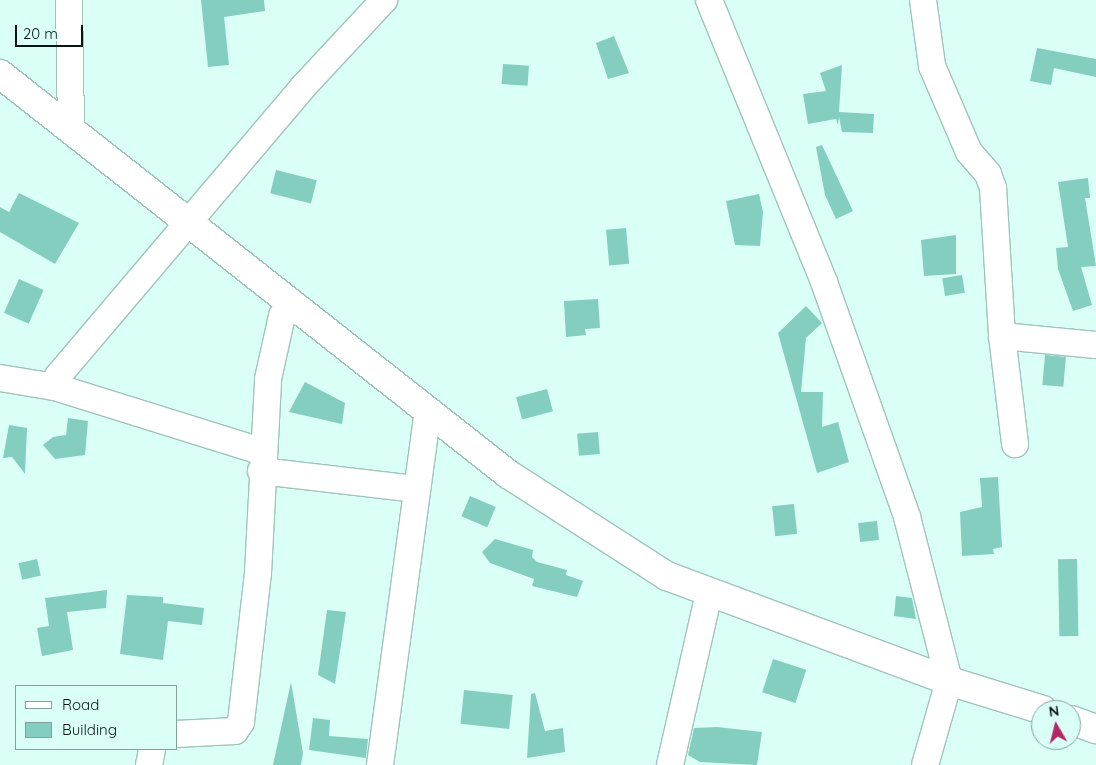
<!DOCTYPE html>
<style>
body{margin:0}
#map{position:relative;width:1096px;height:765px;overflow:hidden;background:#d9fff7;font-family:Quicksand,sans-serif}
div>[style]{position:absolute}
.building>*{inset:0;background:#84cec0;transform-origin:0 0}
.roads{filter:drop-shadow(1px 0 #a0c4bc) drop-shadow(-1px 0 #a0c4bc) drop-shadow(0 1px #a0c4bc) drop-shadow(0 -1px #a0c4bc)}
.street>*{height:26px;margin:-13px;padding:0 13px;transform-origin:13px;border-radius:13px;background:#fff}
.secondary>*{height:28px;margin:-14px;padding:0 14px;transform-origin:14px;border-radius:14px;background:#fff}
span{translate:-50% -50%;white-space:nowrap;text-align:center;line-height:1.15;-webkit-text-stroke:5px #d9fff7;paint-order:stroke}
.legend{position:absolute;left:15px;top:685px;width:162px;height:65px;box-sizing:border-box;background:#d9fff7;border:1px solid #85a19b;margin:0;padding:6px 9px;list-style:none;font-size:15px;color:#071512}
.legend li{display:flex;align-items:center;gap:10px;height:25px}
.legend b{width:25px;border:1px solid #85a19b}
.north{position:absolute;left:1031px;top:700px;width:50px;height:50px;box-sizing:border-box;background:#d9fff7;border:1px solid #85a19b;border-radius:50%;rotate:352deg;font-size:14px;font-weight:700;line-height:20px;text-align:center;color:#071512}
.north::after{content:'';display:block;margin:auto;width:18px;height:22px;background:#b42964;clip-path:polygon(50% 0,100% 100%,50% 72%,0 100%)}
.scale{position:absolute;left:15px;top:25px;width:68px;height:22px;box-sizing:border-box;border:2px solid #071512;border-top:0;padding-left:6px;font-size:15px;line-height:18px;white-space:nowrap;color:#071512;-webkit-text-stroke:4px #d9fff7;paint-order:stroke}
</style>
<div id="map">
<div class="building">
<div style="clip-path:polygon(201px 0,264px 0,265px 11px,224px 17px,229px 65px,208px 67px)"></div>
<div style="clip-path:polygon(614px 36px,629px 73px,608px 79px,596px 43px)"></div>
<div style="clip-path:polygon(1037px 48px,1096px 59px,1096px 77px,1054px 68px,1051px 85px,1030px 81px)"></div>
<div style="left:503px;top:64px;width:26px;height:20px;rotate:4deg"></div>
<div style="clip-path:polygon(842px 65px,839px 112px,874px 114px,873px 133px,842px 132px,839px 117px,838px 125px,836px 119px,808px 124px,803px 94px,826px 91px,820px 73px)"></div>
<div style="clip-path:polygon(822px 145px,853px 211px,836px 219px,825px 195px,816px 147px)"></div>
<div style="left:276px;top:170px;width:42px;height:24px;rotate:14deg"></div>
<div style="clip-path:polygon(1088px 178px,1090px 198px,1085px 198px,1096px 266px,1081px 267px,1092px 305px,1073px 311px,1058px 269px,1056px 248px,1068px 247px,1058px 182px)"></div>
<div style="clip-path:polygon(19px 193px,79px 223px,55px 264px,0 232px,0 207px,9px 212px)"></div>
<div style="clip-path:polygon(759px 194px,763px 212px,760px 246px,735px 245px,726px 201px)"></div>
<div style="left:626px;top:228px;width:36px;height:20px;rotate:85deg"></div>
<div style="clip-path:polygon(956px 235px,956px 274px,924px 276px,921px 240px)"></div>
<div style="left:962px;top:275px;width:18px;height:20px;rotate:81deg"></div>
<div style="left:19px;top:279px;width:27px;height:37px;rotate:24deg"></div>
<div style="clip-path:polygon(598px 299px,600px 328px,585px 329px,586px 335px,566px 337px,564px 301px)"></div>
<div style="clip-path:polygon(806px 306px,822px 323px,806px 338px,801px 392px,823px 392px,822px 427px,838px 422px,849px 462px,817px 473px,778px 333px)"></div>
<div style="left:1045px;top:355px;width:21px;height:30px;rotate:5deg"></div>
<div style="clip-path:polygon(305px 382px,345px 403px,342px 424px,289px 412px)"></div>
<div style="left:547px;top:389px;width:23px;height:32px;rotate:75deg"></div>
<div style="clip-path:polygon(68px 418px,88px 421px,85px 455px,55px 459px,43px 445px,53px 437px,66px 435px)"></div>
<div style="clip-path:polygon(9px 425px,27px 428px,25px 474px,12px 457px,3px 458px)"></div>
<div style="left:598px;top:432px;width:22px;height:21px;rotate:85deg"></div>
<div style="clip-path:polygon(998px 477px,1002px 547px,993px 549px,994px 554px,962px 556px,960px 512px,982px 507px,980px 478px)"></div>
<div style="left:470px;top:496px;width:28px;height:22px;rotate:23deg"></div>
<div style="left:794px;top:504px;width:30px;height:22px;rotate:84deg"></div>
<div style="left:877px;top:521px;width:19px;height:19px;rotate:84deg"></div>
<div style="clip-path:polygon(495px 539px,533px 550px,532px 557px,537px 562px,567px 570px,566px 575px,583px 581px,577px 597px,532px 586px,534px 579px,490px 563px,482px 552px)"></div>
<div style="left:37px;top:559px;width:17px;height:19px;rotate:77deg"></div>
<div style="left:1077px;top:559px;width:77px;height:19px;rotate:89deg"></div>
<div style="clip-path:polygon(107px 590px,106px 608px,67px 612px,73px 650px,42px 656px,37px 628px,49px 626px,45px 598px)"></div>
<div style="clip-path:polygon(127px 595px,163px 597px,163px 603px,204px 608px,202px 625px,168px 621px,163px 660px,120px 654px)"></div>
<div style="clip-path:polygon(896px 596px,912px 598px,916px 619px,894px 616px)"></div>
<div style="clip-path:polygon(327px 610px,346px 612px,335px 684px,318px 675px)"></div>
<div style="left:773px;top:659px;width:35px;height:35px;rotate:18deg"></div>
<div style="clip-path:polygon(291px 682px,303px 753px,301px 765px,273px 765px)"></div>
<div style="left:464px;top:690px;width:49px;height:34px;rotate:6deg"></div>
<div style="clip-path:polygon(535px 693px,545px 731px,563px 728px,565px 752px,527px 758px,531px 694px)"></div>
<div style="clip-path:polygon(313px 718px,330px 720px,329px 736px,368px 739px,366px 758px,309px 750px)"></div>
<div style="clip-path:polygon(717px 727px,762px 732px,757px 765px,700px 762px,688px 755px,694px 728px)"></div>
</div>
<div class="roads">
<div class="street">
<div style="left:69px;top:0;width:131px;rotate:89.1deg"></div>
<div style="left:709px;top:0;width:305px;rotate:67.8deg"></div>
<div style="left:824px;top:282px;width:249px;rotate:70.5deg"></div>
<div style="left:907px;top:517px;width:169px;rotate:75.6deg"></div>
<div style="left:949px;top:681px;width:87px;rotate:105.9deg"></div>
<div style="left:923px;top:0;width:67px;rotate:82.2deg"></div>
<div style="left:932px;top:66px;width:94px;rotate:66.7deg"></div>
<div style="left:969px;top:152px;width:29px;rotate:49deg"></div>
<div style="left:988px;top:174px;width:15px;rotate:70deg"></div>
<div style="left:993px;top:188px;width:148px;rotate:86.5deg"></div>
<div style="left:1002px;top:336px;width:109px;rotate:83.1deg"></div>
<div style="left:1002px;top:336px;width:94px;rotate:5.5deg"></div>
<div style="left:0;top:378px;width:56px;rotate:9.3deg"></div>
<div style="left:55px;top:387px;width:216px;rotate:17.3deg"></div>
<div style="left:55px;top:387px;width:11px;rotate:-75deg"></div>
<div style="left:58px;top:376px;width:379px;rotate:-49.7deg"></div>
<div style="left:303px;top:87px;width:119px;rotate:-47deg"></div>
<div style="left:261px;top:471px;width:157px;rotate:6.6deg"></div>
<div style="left:176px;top:734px;width:59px;rotate:-2.9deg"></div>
<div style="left:235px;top:731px;width:11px;rotate:-56deg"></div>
<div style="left:241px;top:722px;width:150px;rotate:-83.5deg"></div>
<div style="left:258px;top:573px;width:194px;rotate:-87deg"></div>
<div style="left:268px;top:379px;width:65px;rotate:-77.5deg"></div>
<div style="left:282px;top:316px;width:16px;rotate:-60deg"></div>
<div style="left:149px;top:765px;width:16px;rotate:-79deg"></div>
<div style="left:380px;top:765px;width:357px;rotate:-82.3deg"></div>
<div style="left:670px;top:765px;width:176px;rotate:-77.2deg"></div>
</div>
<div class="secondary">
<div style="left:0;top:74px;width:647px;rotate:38.22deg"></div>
<div style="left:508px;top:474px;width:189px;rotate:32.7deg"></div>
<div style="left:667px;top:576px;width:301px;rotate:20.4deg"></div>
<div style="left:949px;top:681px;width:98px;rotate:17.1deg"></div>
<div style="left:1071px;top:720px;width:27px;rotate:20deg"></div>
</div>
</div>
<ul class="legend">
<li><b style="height:6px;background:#fff"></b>Road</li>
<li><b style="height:14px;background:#84cec0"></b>Building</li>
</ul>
<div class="north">N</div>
<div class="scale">20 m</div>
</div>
